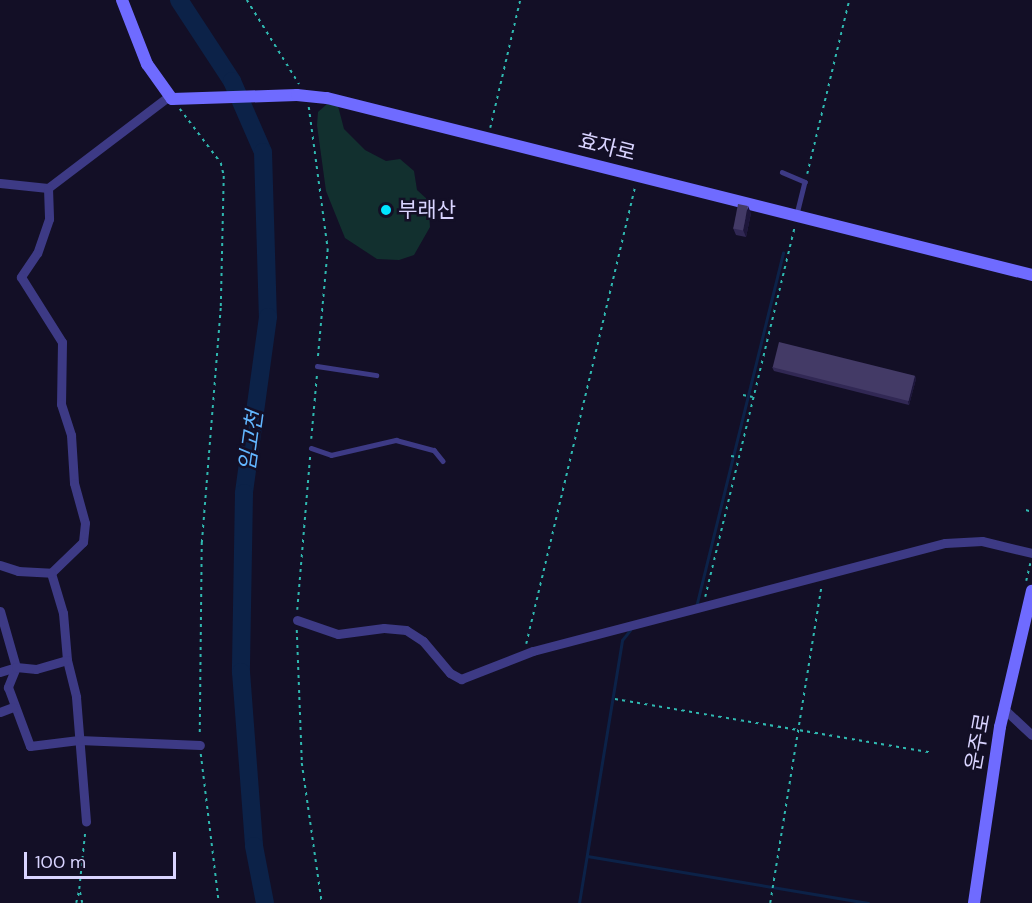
<!DOCTYPE html>
<meta charset="utf-8">
<style>
body{margin:0}
#map{position:relative;width:1032px;height:903px;overflow:hidden;background:#130f26;font-family:"DM Sans","Noto Sans KR",sans-serif}
div>[style]{position:absolute}
.green>*{inset:0;background:#12302f}
.stream>*{height:3px;margin:-1.5px;padding:0 1.5px;transform-origin:1.5px;border-radius:1.5px;background:#0c2248}
.river>*{height:18px;margin:-9px;padding:0 9px;transform-origin:9px;border-radius:9px;background:#0c2248}
.path>*{height:1.5px;margin-top:-0.75px;transform-origin:0;background:repeating-linear-gradient(90deg,#2fb8b0 0 3px,transparent 0 7.5px)}
.lane>*{height:4.5px;margin:-2.25px;padding:0 2.25px;transform-origin:2.25px;border-radius:2.25px;background:#3d3a85}
.street>*{height:9px;margin:-4.5px;padding:0 4.5px;transform-origin:4.5px;border-radius:4.5px;background:#3d3a85}
.secondary>*{height:12px;margin:-6px;padding:0 6px;transform-origin:6px;border-radius:6px;background:#6f6bff}
.wall>*{inset:0;background:#312854}
.shaded-wall>*{inset:0;background:#1d163a}
.building>*{inset:0;background:#433a66;transform-origin:0 0}
.dots>*{width:16px;height:16px;translate:-50% -50%;box-sizing:border-box;border:3px solid #130f26;border-radius:50%}
span{translate:-50% -50%;white-space:nowrap;text-align:center;line-height:1.15;-webkit-text-stroke:5px #130f26;paint-order:stroke}
.street-label{font-size:21px;color:#d9d4ff}
.poi-label{font-size:21px;color:#d9d4ff}
.left{translate:0 -50%;text-align:left}
.water-label{font-size:22px;color:#62b6ff;font-style:italic}
.scale{position:absolute;left:24px;top:852px;width:152px;height:27px;box-sizing:border-box;border:3px solid #d9d4ff;border-top:0;padding-left:8px;font-size:18px;line-height:21px;white-space:nowrap;color:#d9d4ff;-webkit-text-stroke:4px #130f26;paint-order:stroke}
</style>
<div id="map">
<div class="green">
<div style="clip-path:polygon(327px 104px,338px 106px,344px 129px,365px 150px,386px 161px,400px 159px,414px 171px,417px 190px,428px 200px,430px 227px,414px 255px,399px 260px,377px 259px,345px 238px,326px 191px,317px 125px,318px 112px)"></div>
</div>
<div class="stream">
<div style="left:696px;top:607px;width:365px;rotate:-76.2deg"></div>
<div style="left:587px;top:856px;width:285px;rotate:9.5deg"></div>
<div style="left:579px;top:903px;width:266px;rotate:-80.7deg"></div>
<div style="left:622px;top:640px;width:13px;rotate:-51deg"></div>
</div>
<div class="river">
<div style="left:179px;top:0;width:97px;rotate:56.8deg"></div>
<div style="left:232px;top:81px;width:77px;rotate:66.4deg"></div>
<div style="left:263px;top:152px;width:165px;rotate:88.3deg"></div>
<div style="left:268px;top:317px;width:178px;rotate:97.8deg"></div>
<div style="left:244px;top:493px;width:179px;rotate:91deg"></div>
<div style="left:241px;top:672px;width:174px;rotate:85.7deg"></div>
<div style="left:254px;top:846px;width:58px;rotate:79.1deg"></div>
</div>
<div class="path">
<div style="left:247px;top:0;width:99px;rotate:58.2deg"></div>
<div style="left:309px;top:107px;width:143px;rotate:82.4deg"></div>
<div style="left:328px;top:249px;width:110px;rotate:95.2deg"></div>
<div style="left:180px;top:109px;width:68px;rotate:52.8deg"></div>
<div style="left:221px;top:163px;width:13px;rotate:77deg"></div>
<div style="left:224px;top:176px;width:132px;rotate:91.3deg"></div>
<div style="left:221px;top:308px;width:235px;rotate:94.6deg"></div>
<div style="left:202px;top:542px;width:192px;rotate:90.6deg"></div>
<div style="left:490px;top:128px;width:131px;rotate:-76.8deg"></div>
<div style="left:807px;top:174px;width:179px;rotate:-76.4deg"></div>
<div style="left:743px;top:395px;width:10px;rotate:11deg"></div>
<div style="left:311px;top:439px;width:67px;rotate:-84.9deg"></div>
<div style="left:731px;top:456px;width:7px;rotate:8deg"></div>
<div style="left:1026px;top:510px;width:6px;rotate:18deg"></div>
<div style="left:1026px;top:581px;width:18px;rotate:-77deg"></div>
<div style="left:705px;top:597px;width:380px;rotate:-76.4deg"></div>
<div style="left:297px;top:610px;width:155px;rotate:-85.2deg"></div>
<div style="left:297px;top:630px;width:133px;rotate:87.8deg"></div>
<div style="left:302px;top:763px;width:141px;rotate:81.9deg"></div>
<div style="left:526px;top:644px;width:469px;rotate:-76.6deg"></div>
<div style="left:615px;top:699px;width:319px;rotate:9.6deg"></div>
<div style="left:201px;top:754px;width:150px;rotate:83.1deg"></div>
<div style="left:76px;top:903px;width:13px;rotate:-77deg"></div>
<div style="left:82px;top:903px;width:14px;rotate:-102deg"></div>
<div style="left:79px;top:889px;width:57px;rotate:-84deg"></div>
<div style="left:770px;top:903px;width:320px;rotate:-80.8deg"></div>
</div>
<div class="lane">
<div style="left:782px;top:172px;width:25px;rotate:23deg"></div>
<div style="left:805px;top:182px;width:34px;rotate:104deg"></div>
<div style="left:317px;top:366px;width:60px;rotate:8.7deg"></div>
<div style="left:311px;top:448px;width:21px;rotate:19deg"></div>
<div style="left:331px;top:455px;width:67px;rotate:-13deg"></div>
<div style="left:396px;top:440px;width:39px;rotate:15deg"></div>
<div style="left:434px;top:450px;width:14px;rotate:51deg"></div>
</div>
<div class="street">
<div style="left:0;top:183px;width:48px;rotate:5.9deg"></div>
<div style="left:48px;top:188px;width:151px;rotate:-37.2deg"></div>
<div style="left:48px;top:188px;width:31px;rotate:88deg"></div>
<div style="left:49px;top:219px;width:36px;rotate:109deg"></div>
<div style="left:37px;top:253px;width:29px;rotate:124deg"></div>
<div style="left:21px;top:277px;width:77px;rotate:57.8deg"></div>
<div style="left:62px;top:342px;width:62px;rotate:90.9deg"></div>
<div style="left:61px;top:404px;width:33px;rotate:72deg"></div>
<div style="left:71px;top:435px;width:48px;rotate:86.4deg"></div>
<div style="left:74px;top:483px;width:41px;rotate:74.6deg"></div>
<div style="left:85px;top:523px;width:19px;rotate:96deg"></div>
<div style="left:83px;top:542px;width:45px;rotate:135.9deg"></div>
<div style="left:51px;top:573px;width:42px;rotate:73.3deg"></div>
<div style="left:63px;top:613px;width:47px;rotate:85.1deg"></div>
<div style="left:67px;top:660px;width:38px;rotate:76deg"></div>
<div style="left:76px;top:697px;width:125px;rotate:85.4deg"></div>
<div style="left:0;top:565px;width:19px;rotate:18deg"></div>
<div style="left:18px;top:571px;width:33px;rotate:3deg"></div>
<div style="left:0;top:611px;width:58px;rotate:74.1deg"></div>
<div style="left:16px;top:667px;width:22px;rotate:112deg"></div>
<div style="left:8px;top:687px;width:63px;rotate:69.6deg"></div>
<div style="left:30px;top:746px;width:49px;rotate:-7deg"></div>
<div style="left:79px;top:740px;width:121px;rotate:2.4deg"></div>
<div style="left:297px;top:620px;width:43px;rotate:18.9deg"></div>
<div style="left:338px;top:634px;width:46px;rotate:-7.4deg"></div>
<div style="left:384px;top:628px;width:22px;rotate:5deg"></div>
<div style="left:406px;top:630px;width:20px;rotate:33deg"></div>
<div style="left:423px;top:641px;width:42px;rotate:49.8deg"></div>
<div style="left:450px;top:673px;width:13px;rotate:29deg"></div>
<div style="left:461px;top:679px;width:77px;rotate:-21.3deg"></div>
<div style="left:533px;top:651px;width:426px;rotate:-14.7deg"></div>
<div style="left:945px;top:543px;width:37px;rotate:-3deg"></div>
<div style="left:982px;top:541px;width:51px;rotate:13.5deg"></div>
<div style="left:0;top:672px;width:17px;rotate:-17deg"></div>
<div style="left:16px;top:667px;width:20px;rotate:6deg"></div>
<div style="left:36px;top:669px;width:32px;rotate:-16deg"></div>
<div style="left:1004px;top:709px;width:38px;rotate:43deg"></div>
<div style="left:0;top:712px;width:14px;rotate:-21deg"></div>
</div>
<div class="secondary">
<div style="left:122px;top:0;width:69px;rotate:68.7deg"></div>
<div style="left:147px;top:64px;width:43px;rotate:54.5deg"></div>
<div style="left:172px;top:99px;width:125px;rotate:-1.8deg"></div>
<div style="left:297px;top:95px;width:30px;rotate:6deg"></div>
<div style="left:327px;top:98px;width:727px;rotate:14.09deg"></div>
<div style="left:974px;top:903px;width:178px;rotate:-81.6deg"></div>
<div style="left:1000px;top:727px;width:140px;rotate:-76.8deg"></div>
</div>
<div class="wall">
<div style="clip-path:polygon(751px 213px,746px 237px,736px 235px,733px 228px)"></div>
<div style="clip-path:polygon(772px 367px,915px 376px,916px 379px,909px 405px,774px 371px)"></div>
</div>
<div class="shaded-wall">
<div style="clip-path:polygon(748px 206px,751px 213px,746px 237px,743px 230px)"></div>
<div style="clip-path:polygon(915px 376px,916px 379px,909px 405px,908px 402px)"></div>
</div>
<div class="building">
<div style="left:738px;top:204px;width:10px;height:25px;rotate:11deg"></div>
<div style="left:779px;top:342px;width:140px;height:26px;rotate:14deg"></div>
</div>
<div class="dots">
<div style="left:386px;top:210px;background:#00e5ff"></div>
</div>
<div class="street-label">
<span style="left:607px;top:147px;rotate:14deg">효자로</span>
<span style="left:978px;top:742px;rotate:-80deg">운주로</span>
</div>
<div class="poi-label">
<span class="left" style="left:398px;top:210px">부래산</span>
</div>
<div class="water-label">
<span style="left:251px;top:441px;rotate:-82deg">임고천</span>
</div>
<div class="scale">100 m</div>
</div>
